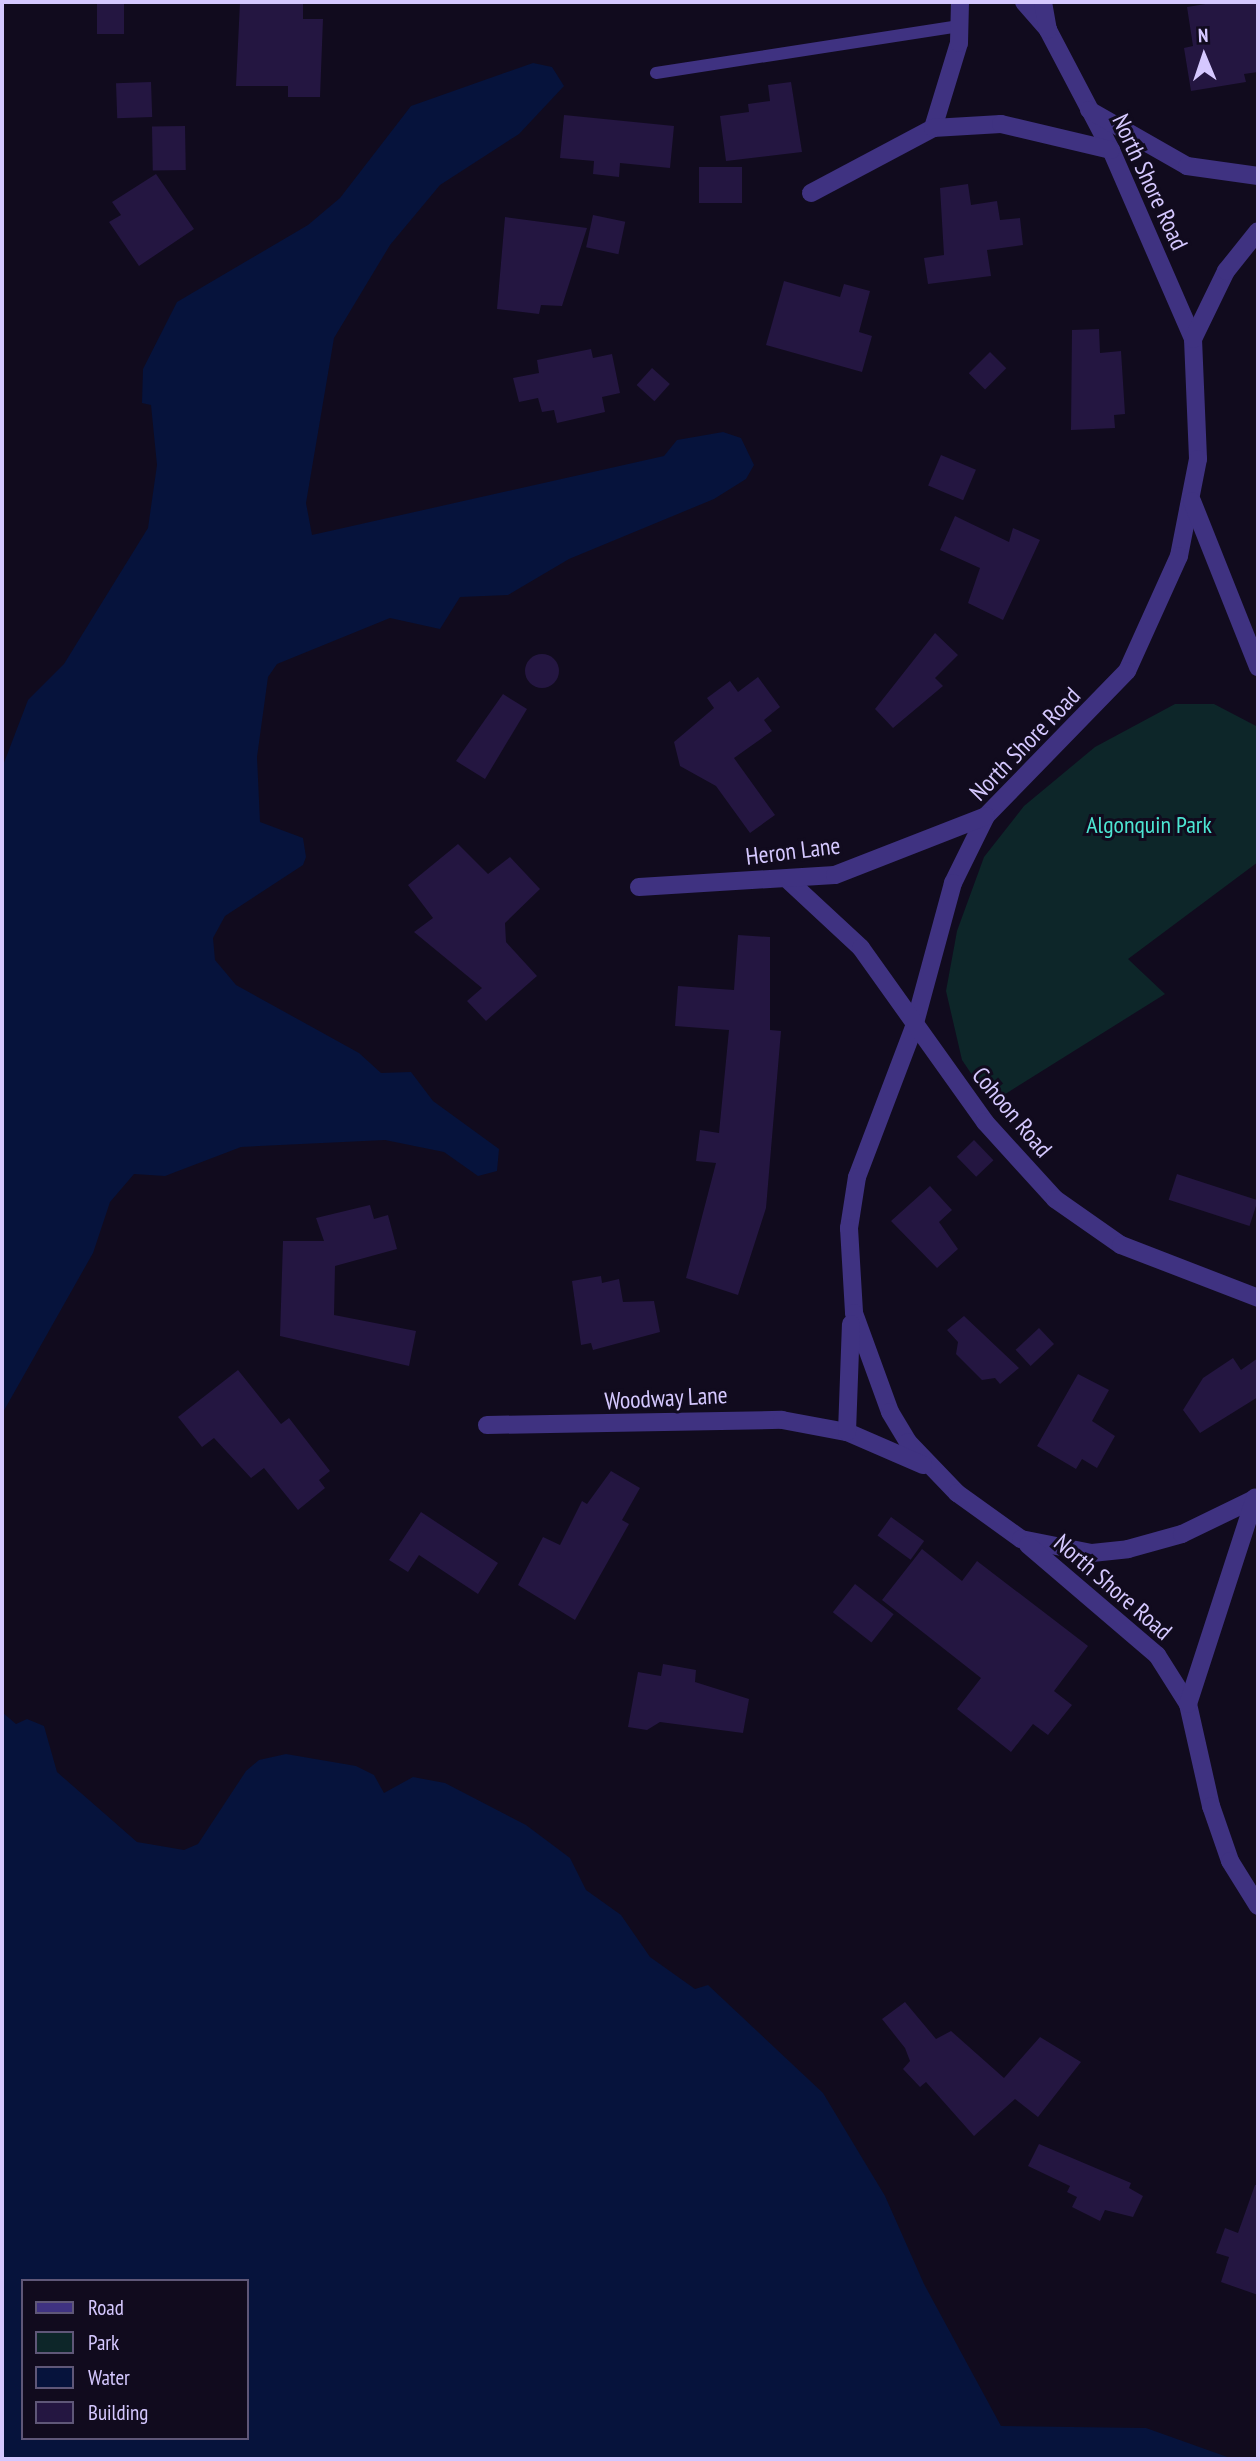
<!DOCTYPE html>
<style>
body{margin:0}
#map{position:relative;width:1260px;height:2461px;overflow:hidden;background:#110b1e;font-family:"PT Sans Narrow",sans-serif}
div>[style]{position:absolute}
.green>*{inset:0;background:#0d2629}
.water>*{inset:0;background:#06133c}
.building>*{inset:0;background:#241641;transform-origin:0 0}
.round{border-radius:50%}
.lane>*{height:12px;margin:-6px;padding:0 6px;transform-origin:6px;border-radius:6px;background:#3f3281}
.street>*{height:18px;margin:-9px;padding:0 9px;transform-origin:9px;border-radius:9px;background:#3f3281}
span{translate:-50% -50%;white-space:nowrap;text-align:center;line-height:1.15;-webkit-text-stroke:6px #110b1e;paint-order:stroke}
.street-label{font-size:24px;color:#d5c8ff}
.park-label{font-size:24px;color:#4de6d3}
.frame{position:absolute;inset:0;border:4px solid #d5c8ff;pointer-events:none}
.legend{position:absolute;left:21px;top:2279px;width:228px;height:161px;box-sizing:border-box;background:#110b1e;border:2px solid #5f5778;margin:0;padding:9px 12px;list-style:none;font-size:21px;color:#d5c8ff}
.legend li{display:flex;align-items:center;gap:14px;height:35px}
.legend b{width:35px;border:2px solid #5f5778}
.north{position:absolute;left:1169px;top:21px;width:70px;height:70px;-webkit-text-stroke:5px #110b1e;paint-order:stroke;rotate:358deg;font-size:19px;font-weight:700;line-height:28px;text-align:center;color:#d5c8ff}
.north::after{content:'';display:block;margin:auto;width:24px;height:32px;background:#d5c8ff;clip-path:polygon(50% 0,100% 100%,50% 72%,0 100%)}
</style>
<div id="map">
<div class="green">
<div style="clip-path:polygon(1175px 704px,1214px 704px,1258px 727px,1258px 862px,1128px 959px,1165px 994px,991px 1103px,962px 1060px,946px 991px,957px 931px,984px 857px,1024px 806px,1095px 747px)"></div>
</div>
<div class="water">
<div style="clip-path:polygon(533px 63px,552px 67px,564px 86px,519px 134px,440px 185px,390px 245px,334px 338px,306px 503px,312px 535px,664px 456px,677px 440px,723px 432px,741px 438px,754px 465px,746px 479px,714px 499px,569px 559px,508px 595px,460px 597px,440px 629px,390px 618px,277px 664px,268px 677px,257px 757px,260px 822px,303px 838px,306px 857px,303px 865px,225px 916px,213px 938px,215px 960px,236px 985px,359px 1053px,381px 1073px,411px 1072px,433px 1101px,499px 1149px,497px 1171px,478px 1176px,444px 1152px,385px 1140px,241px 1147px,165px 1176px,134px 1174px,110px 1202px,93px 1253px,2px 1414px,2px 768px,28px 700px,64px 664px,148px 528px,157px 465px,151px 405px,142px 403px,143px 369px,177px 302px,308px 225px,340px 198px,411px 106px)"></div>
<div style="clip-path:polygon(evenodd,2px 1712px,16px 1724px,27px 1719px,44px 1726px,57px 1772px,137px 1842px,184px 1850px,198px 1844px,246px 1771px,259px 1760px,286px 1754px,356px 1766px,374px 1775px,384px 1793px,413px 1777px,445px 1783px,526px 1825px,570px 1858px,586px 1890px,621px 1915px,650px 1957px,695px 1989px,708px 1985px,823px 2093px,885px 2196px,924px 2284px,1001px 2426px,1146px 2428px,1233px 2459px,2px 2459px,2px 1712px,23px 2281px,247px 2281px,247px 2438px,23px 2438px,23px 2281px)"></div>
</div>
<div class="building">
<div style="left:97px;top:2px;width:27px;height:32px"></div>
<div style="clip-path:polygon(240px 2px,303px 2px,303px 19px,323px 19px,320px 97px,288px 97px,288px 86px,236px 86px)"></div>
<div style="clip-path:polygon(1218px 2px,1258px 2px,1258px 72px,1244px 74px,1246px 82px,1191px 91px,1184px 48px,1193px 46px,1187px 7px)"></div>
<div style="left:151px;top:82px;width:35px;height:35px;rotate:88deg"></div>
<div style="clip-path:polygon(791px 82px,802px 152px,726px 161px,720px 116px,749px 112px,748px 104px,770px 101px,768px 85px)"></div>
<div style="clip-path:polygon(564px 115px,674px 126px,670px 168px,620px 163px,619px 177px,593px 174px,594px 161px,560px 158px)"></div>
<div style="left:185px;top:126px;width:44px;height:33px;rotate:89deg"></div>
<div style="left:699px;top:167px;width:43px;height:36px"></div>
<div style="clip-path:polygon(156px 174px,194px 229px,139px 266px,109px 222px,121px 215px,112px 202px)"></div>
<div style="clip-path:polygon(968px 184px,971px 205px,997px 201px,1000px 220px,1020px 218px,1023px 245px,987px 250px,991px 276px,928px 284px,924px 258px,944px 255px,940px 188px)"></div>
<div style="left:593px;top:215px;width:33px;height:33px;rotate:12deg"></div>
<div style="clip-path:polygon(505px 217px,587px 228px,562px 306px,541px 305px,539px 314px,497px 309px)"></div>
<div style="clip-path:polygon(784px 281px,840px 297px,844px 284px,870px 291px,859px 332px,872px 336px,862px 372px,766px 345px)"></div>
<div style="clip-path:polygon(1099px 329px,1100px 353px,1121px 351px,1125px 414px,1114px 415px,1115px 428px,1071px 430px,1072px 330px)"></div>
<div style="clip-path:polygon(591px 349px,593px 358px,612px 354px,620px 393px,602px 397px,605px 412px,557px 423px,554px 410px,542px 412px,538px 398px,519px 402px,513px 378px,539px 373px,537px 360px)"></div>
<div style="left:990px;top:352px;width:23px;height:30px;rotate:45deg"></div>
<div style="left:652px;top:368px;width:24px;height:23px;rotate:42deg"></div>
<div style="left:941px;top:455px;width:38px;height:33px;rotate:23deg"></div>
<div style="clip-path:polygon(955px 516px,1009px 542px,1013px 528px,1040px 540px,1003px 620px,968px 603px,980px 568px,940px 550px)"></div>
<div style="clip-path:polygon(935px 633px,958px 655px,935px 678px,943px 686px,893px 728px,875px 709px)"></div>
<div class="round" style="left:525px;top:654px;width:34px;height:34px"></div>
<div style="clip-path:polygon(758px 677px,780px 707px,764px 720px,772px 731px,734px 758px,775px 815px,750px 833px,716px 786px,680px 766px,674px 742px,714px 708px,707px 698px,730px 681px,738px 692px)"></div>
<div style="clip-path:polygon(503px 694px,527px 709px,485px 779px,456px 761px)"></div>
<div style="clip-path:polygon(458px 844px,488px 874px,510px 857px,540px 889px,505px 923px,506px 942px,537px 976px,486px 1021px,467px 1001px,482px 988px,414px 932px,433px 918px,408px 885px)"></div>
<div style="clip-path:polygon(738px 935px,770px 937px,770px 1030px,781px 1031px,766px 1208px,738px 1295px,686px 1278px,716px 1163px,696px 1161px,700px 1130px,719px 1133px,729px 1030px,675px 1026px,678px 986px,734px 990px)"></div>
<div style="left:974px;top:1140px;width:28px;height:24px;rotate:46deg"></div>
<div style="left:1177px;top:1174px;width:85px;height:27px;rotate:18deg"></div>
<div style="clip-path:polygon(930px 1186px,952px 1210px,939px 1222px,958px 1249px,937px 1268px,891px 1221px)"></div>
<div style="clip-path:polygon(370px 1205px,374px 1219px,388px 1215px,397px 1249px,335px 1266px,334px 1315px,416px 1331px,409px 1366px,280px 1336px,283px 1241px,324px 1241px,316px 1218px)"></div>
<div style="clip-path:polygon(601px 1276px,602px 1283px,619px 1279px,623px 1302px,654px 1301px,660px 1332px,593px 1350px,591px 1343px,581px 1345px,572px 1281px)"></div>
<div style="clip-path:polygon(964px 1316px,1019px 1368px,1000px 1384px,995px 1378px,982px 1380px,956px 1354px,958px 1342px,947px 1330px)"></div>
<div style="left:1039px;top:1328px;width:22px;height:32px;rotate:47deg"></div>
<div style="clip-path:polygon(1233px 1358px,1241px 1370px,1258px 1358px,1258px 1397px,1200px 1433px,1183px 1410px,1203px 1378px)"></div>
<div style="clip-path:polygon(238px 1370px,281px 1424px,289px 1418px,330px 1471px,319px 1480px,325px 1488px,298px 1510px,264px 1468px,251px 1478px,214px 1438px,202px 1447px,178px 1417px)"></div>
<div style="clip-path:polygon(1078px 1374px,1109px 1390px,1092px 1421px,1115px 1436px,1097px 1468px,1082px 1459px,1076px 1469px,1037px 1446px)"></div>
<div style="clip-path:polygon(611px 1471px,640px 1488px,622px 1520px,629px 1524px,575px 1620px,518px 1585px,543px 1537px,560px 1545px,582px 1501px,587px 1504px)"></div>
<div style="clip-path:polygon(421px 1512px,498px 1563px,478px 1594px,419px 1555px,408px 1572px,389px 1560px)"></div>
<div style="left:891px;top:1517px;width:41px;height:23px;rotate:36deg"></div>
<div style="clip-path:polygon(922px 1549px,962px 1581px,977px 1561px,1088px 1646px,1054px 1691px,1072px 1705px,1048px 1735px,1033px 1724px,1011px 1752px,957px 1709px,981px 1678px,882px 1600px)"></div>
<div style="left:855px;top:1584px;width:49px;height:36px;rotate:38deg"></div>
<div style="clip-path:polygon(663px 1664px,696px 1670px,695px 1682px,749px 1699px,743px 1733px,660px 1722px,647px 1730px,628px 1727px,638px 1672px,661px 1676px)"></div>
<div style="clip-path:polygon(905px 2002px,936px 2039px,951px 2031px,1004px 2078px,1040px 2037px,1081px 2062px,1038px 2117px,1015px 2099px,974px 2136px,926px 2082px,920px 2087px,903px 2069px,910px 2061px,905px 2048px,882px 2019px)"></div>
<div style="clip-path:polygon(1039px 2144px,1131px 2183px,1129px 2188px,1143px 2196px,1133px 2217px,1105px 2210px,1100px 2221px,1072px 2207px,1077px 2197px,1067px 2192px,1070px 2186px,1028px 2166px)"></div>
<div style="clip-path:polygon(1255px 2185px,1258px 2185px,1258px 2295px,1221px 2282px,1229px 2257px,1216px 2253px,1225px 2228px,1238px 2233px)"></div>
</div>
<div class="lane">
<div style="left:656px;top:73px;width:307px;rotate:-8.8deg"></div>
</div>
<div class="street">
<div style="left:1024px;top:2px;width:37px;rotate:49deg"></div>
<div style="left:1048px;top:30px;width:136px;rotate:62.3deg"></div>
<div style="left:1111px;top:150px;width:206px;rotate:66.5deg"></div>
<div style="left:1193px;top:339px;width:120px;rotate:87.6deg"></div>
<div style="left:1198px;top:459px;width:99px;rotate:101.1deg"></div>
<div style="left:1179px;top:556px;width:126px;rotate:114.3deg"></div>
<div style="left:1127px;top:671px;width:202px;rotate:134.2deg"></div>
<div style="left:986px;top:816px;width:75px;rotate:116.2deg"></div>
<div style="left:953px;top:883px;width:149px;rotate:105.2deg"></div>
<div style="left:914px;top:1027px;width:160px;rotate:110.8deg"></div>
<div style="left:857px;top:1177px;width:52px;rotate:98.9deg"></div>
<div style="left:849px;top:1228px;width:85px;rotate:86.6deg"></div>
<div style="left:854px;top:1313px;width:105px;rotate:70deg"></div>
<div style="left:890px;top:1412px;width:35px;rotate:59deg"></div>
<div style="left:908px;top:1442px;width:71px;rotate:46.1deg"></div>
<div style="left:957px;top:1493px;width:79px;rotate:35.7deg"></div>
<div style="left:1021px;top:1539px;width:72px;rotate:11.2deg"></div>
<div style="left:1092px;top:1553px;width:36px;rotate:-6deg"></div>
<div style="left:1128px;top:1549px;width:56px;rotate:-15.5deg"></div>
<div style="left:1182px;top:1534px;width:80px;rotate:-25.9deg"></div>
<div style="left:1043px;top:2px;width:28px;rotate:80deg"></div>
<div style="left:1089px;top:110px;width:113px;rotate:29.7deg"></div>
<div style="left:1187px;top:166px;width:72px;rotate:8deg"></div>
<div style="left:933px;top:128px;width:89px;rotate:-73deg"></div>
<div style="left:959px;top:43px;width:41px;rotate:-88.6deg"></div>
<div style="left:811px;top:193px;width:138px;rotate:-28deg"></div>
<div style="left:933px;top:128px;width:68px;rotate:-3.4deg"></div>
<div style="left:1001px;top:124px;width:113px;rotate:13.3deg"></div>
<div style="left:1193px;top:339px;width:76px;rotate:-64.1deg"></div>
<div style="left:1226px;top:271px;width:51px;rotate:-51.3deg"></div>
<div style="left:1192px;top:501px;width:179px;rotate:68.3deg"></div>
<div style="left:789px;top:881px;width:98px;rotate:42.9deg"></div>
<div style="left:861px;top:948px;width:214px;rotate:54.5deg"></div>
<div style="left:985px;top:1122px;width:104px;rotate:47.7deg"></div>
<div style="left:1055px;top:1199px;width:80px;rotate:34.9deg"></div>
<div style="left:1121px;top:1245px;width:147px;rotate:21.1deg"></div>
<div style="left:639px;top:887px;width:196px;rotate:-3.5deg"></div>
<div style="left:835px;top:875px;width:162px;rotate:-21.3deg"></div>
<div style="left:487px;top:1425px;width:295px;rotate:-1deg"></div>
<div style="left:782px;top:1420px;width:66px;rotate:10.5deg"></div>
<div style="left:847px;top:1432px;width:83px;rotate:23.5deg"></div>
<div style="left:847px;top:1432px;width:108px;rotate:-87.9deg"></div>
<div style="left:1028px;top:1545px;width:170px;rotate:40.5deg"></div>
<div style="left:1157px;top:1655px;width:58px;rotate:57.7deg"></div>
<div style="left:1188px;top:1704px;width:105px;rotate:77.3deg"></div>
<div style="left:1211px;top:1806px;width:58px;rotate:70.9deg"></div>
<div style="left:1230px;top:1861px;width:53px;rotate:58.1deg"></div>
<div style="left:1188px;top:1704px;width:217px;rotate:-72deg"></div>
</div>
<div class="street-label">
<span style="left:1150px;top:182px;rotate:65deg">North Shore Road</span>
<span style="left:1025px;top:744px;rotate:-46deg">North Shore Road</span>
<span style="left:793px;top:851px;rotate:-7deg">Heron Lane</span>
<span style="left:1012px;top:1112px;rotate:50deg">Cohoon Road</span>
<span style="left:666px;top:1398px;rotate:-3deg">Woodway Lane</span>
<span style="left:1113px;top:1587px;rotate:41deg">North Shore Road</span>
</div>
<div class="park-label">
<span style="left:1149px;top:825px">Algonquin Park</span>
</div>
<div class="frame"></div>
<ul class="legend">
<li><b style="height:9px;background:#3f3281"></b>Road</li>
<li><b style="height:19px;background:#0d2629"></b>Park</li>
<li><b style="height:19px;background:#06133c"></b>Water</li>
<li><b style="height:19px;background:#241641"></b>Building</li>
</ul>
<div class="north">N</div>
</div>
